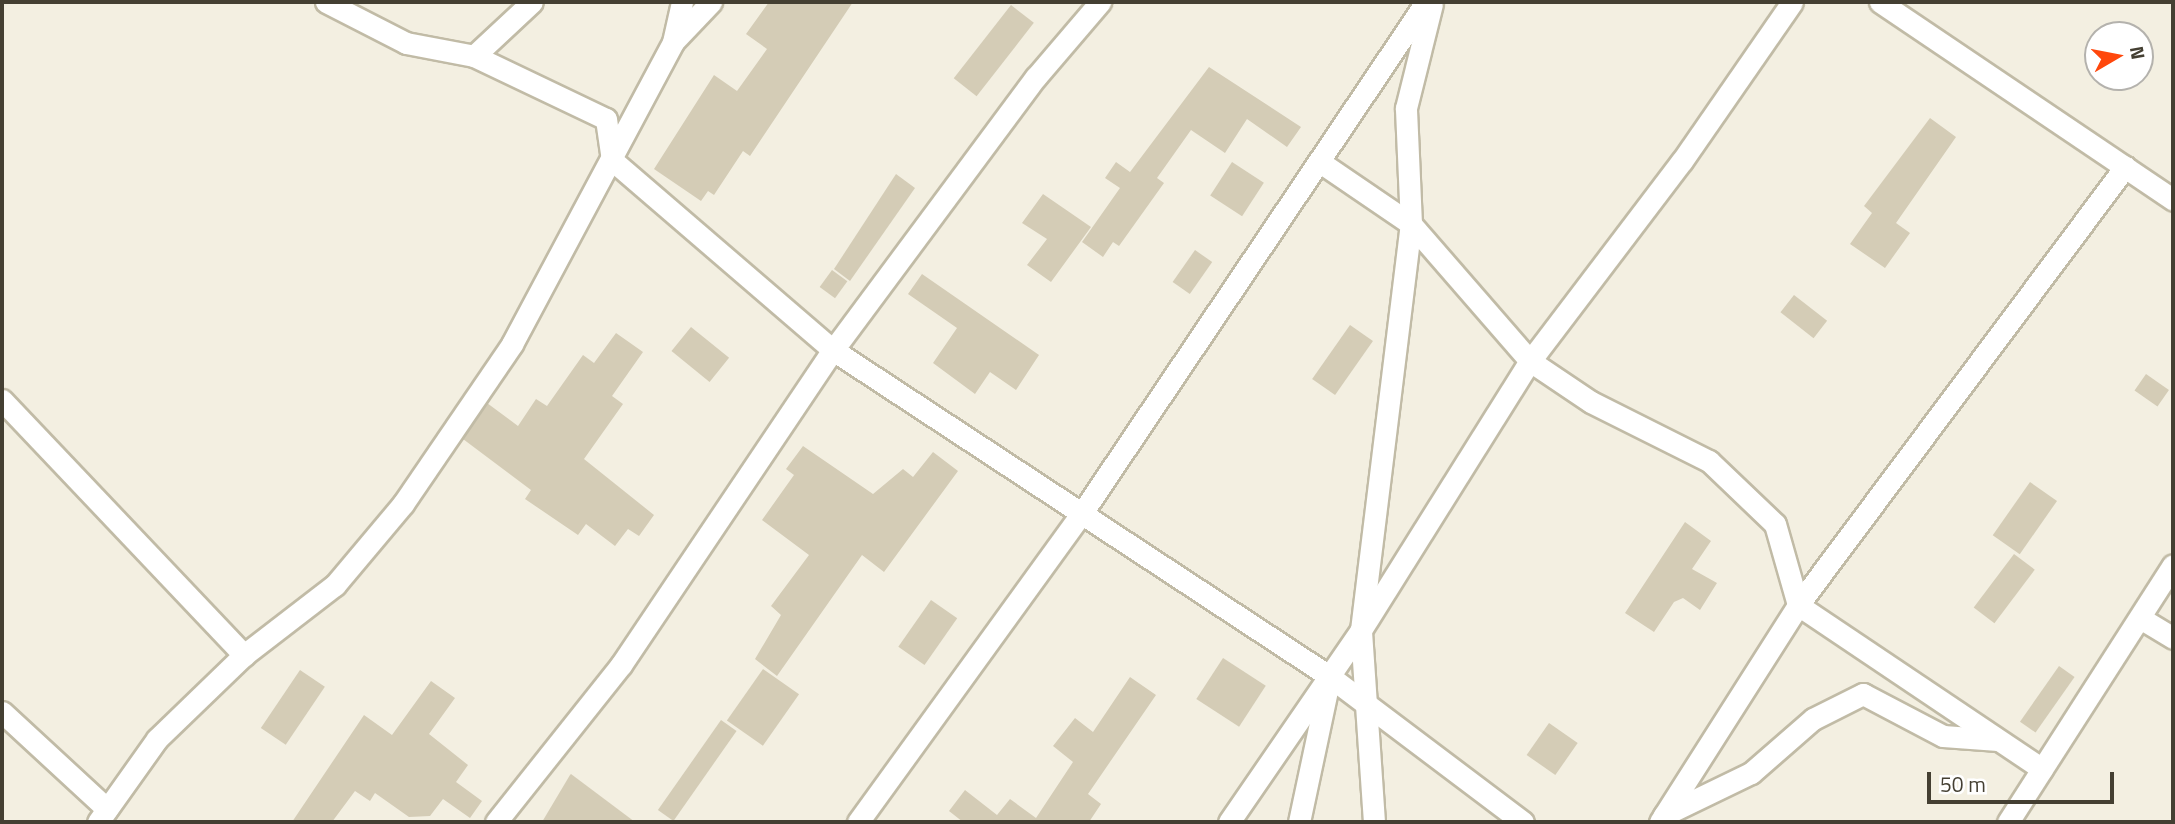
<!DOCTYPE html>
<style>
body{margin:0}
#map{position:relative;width:2175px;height:824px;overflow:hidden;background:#f3efe1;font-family:"Titillium Web",sans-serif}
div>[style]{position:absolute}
.building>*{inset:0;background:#d4ccb6;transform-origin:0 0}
.roads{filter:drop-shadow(2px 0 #c1bba6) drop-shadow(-2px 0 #c1bba6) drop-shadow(0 2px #c1bba6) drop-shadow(0 -2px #c1bba6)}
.street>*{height:21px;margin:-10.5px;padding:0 10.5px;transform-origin:10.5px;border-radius:10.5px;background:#fff}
span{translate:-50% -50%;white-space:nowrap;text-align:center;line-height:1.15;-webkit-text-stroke:5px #fff;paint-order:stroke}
.frame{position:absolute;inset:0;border:4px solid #443f32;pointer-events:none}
.north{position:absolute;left:2084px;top:21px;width:70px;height:70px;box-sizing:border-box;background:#fff;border:2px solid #b4b2ad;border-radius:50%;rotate:80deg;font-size:19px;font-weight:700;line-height:28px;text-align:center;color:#443f32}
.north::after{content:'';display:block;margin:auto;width:24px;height:32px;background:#ff470c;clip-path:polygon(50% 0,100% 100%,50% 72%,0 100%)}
.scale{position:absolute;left:1927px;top:772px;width:187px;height:32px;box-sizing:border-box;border:4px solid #443f32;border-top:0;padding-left:9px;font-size:21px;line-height:24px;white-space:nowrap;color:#443f32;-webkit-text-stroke:5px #fff;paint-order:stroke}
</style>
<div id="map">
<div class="building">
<div style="clip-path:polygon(769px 2px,853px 2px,750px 156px,743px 151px,714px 195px,708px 191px,701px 201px,654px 169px,714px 75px,737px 91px,767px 49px,746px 34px)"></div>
<div style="left:1011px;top:5px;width:29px;height:93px;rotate:38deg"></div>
<div style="clip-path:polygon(1209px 67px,1301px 127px,1287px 147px,1247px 119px,1225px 153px,1191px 130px,1157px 178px,1164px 183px,1119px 246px,1113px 242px,1103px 257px,1082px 242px,1120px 188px,1105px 178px,1116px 162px,1130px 172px)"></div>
<div style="clip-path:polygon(1930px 118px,1956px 137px,1896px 223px,1910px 233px,1885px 268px,1850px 244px,1872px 213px,1864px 206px)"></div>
<div style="left:1232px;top:162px;width:38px;height:40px;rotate:33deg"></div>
<div style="clip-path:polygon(896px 174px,915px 188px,850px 281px,834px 269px)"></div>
<div style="clip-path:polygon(1043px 194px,1091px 227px,1051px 282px,1027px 265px,1047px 239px,1022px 223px)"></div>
<div style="left:1195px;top:250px;width:21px;height:39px;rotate:35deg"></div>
<div style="left:832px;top:270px;width:19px;height:21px;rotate:36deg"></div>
<div style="clip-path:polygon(922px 274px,1039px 355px,1016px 390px,990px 372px,975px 394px,933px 363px,957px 328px,908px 294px)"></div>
<div style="left:1794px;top:295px;width:42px;height:22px;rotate:38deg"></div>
<div style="left:1350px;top:325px;width:28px;height:66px;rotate:35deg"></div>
<div style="left:691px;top:327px;width:49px;height:31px;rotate:39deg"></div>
<div style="clip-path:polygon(616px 333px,643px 352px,612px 396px,623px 404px,584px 459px,654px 515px,639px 536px,628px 529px,615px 546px,586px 524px,578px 535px,525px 499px,531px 490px,463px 439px,487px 403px,518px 426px,536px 399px,547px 406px,583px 355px,594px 363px)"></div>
<div style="left:2146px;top:374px;width:28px;height:20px;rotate:35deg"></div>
<div style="clip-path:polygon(803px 446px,873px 494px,903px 469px,913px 477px,933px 452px,958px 471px,884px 572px,862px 555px,777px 676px,755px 659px,781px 615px,771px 606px,809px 555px,762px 520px,794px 475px,786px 469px)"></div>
<div style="left:2030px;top:482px;width:33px;height:65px;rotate:35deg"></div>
<div style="clip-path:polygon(1685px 522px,1711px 541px,1692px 569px,1717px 583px,1700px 610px,1683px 598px,1674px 602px,1654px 632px,1625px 613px)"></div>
<div style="left:2014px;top:554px;width:26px;height:67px;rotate:37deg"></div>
<div style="left:931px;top:600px;width:32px;height:57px;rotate:35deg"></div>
<div style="left:1223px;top:658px;width:51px;height:49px;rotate:33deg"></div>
<div style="left:2059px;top:666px;width:19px;height:68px;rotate:35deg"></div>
<div style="left:763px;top:669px;width:44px;height:63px;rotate:35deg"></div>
<div style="left:300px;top:670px;width:30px;height:70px;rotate:34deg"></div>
<div style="clip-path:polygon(1130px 677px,1156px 695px,1088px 794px,1101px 804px,1089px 822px,963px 822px,949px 811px,965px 790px,997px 815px,1010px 799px,1036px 818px,1073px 762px,1053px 746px,1075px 718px,1093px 732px)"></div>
<div style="clip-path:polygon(431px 681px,455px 698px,429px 734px,468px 765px,456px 782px,482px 801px,470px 818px,443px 799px,430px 816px,409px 817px,375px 793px,370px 801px,355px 791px,332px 822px,292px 822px,364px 715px,392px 735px)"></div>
<div style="left:721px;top:720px;width:19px;height:110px;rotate:35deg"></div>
<div style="left:1549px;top:723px;width:35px;height:39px;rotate:35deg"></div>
<div style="clip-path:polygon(570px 775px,571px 774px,635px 822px,542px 822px)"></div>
</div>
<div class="roads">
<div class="street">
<div style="left:326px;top:2px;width:90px;rotate:27.1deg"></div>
<div style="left:406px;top:43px;width:69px;rotate:10.8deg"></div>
<div style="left:474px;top:56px;width:146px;rotate:25.5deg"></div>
<div style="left:606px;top:119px;width:41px;rotate:81.7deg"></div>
<div style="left:612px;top:160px;width:291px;rotate:40.7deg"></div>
<div style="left:833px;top:350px;width:594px;rotate:33.32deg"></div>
<div style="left:1329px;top:676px;width:243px;rotate:37deg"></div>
<div style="left:1880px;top:2px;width:354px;rotate:34deg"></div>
<div style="left:674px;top:41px;width:54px;rotate:-46.5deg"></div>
<div style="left:474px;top:56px;width:79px;rotate:-43deg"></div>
<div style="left:1320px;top:162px;width:110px;rotate:34.3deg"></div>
<div style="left:1411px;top:224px;width:181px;rotate:49deg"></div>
<div style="left:1530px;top:361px;width:73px;rotate:33.9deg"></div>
<div style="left:1591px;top:402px;width:132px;rotate:26.6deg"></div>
<div style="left:1709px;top:461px;width:91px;rotate:43.7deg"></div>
<div style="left:1775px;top:524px;width:84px;rotate:74.1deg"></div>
<div style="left:1798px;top:605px;width:294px;rotate:33.9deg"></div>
<div style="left:2px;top:400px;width:352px;rotate:46.5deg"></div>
<div style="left:2140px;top:618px;width:39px;rotate:31deg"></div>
<div style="left:2px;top:712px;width:143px;rotate:42.7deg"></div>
<div style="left:1664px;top:815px;width:97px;rotate:-25.8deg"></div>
<div style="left:1751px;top:773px;width:82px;rotate:-41.1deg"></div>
<div style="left:1813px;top:719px;width:56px;rotate:-26.6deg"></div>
<div style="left:1863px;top:694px;width:90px;rotate:27.7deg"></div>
<div style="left:1943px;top:736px;width:55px;rotate:4.2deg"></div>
<div style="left:98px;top:822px;width:102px;rotate:-54.6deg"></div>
<div style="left:157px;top:739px;width:121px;rotate:-44deg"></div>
<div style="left:244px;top:655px;width:115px;rotate:-37.6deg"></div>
<div style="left:335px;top:585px;width:106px;rotate:-50deg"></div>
<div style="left:403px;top:504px;width:194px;rotate:-55.7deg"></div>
<div style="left:512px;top:344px;width:342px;rotate:-61.9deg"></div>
<div style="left:673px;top:42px;width:41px;rotate:-77.3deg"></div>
<div style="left:496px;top:822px;width:201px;rotate:-51.5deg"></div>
<div style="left:621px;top:665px;width:380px;rotate:-56.1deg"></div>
<div style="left:833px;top:350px;width:340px;rotate:-53.4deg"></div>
<div style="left:1036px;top:77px;width:99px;rotate:-49.5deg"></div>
<div style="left:858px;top:822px;width:385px;rotate:-54.1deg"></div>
<div style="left:1084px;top:510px;width:612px;rotate:-56.05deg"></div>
<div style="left:1229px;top:822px;width:233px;rotate:-55.5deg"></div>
<div style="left:1361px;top:630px;width:318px;rotate:-57.9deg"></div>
<div style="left:1530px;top:361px;width:251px;rotate:-52.8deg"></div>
<div style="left:1682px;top:161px;width:193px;rotate:-55.3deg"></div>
<div style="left:1299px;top:822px;width:140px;rotate:-78deg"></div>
<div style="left:1374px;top:822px;width:192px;rotate:-93.9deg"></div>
<div style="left:1361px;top:630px;width:409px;rotate:-83deg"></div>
<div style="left:1411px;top:224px;width:116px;rotate:-92.5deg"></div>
<div style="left:1406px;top:108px;width:107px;rotate:-76deg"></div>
<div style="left:1660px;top:822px;width:257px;rotate:-57.5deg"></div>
<div style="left:1798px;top:605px;width:547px;rotate:-53.26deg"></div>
<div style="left:2008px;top:822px;width:305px;rotate:-57.3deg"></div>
</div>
</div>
<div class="frame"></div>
<div class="north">N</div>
<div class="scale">50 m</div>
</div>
